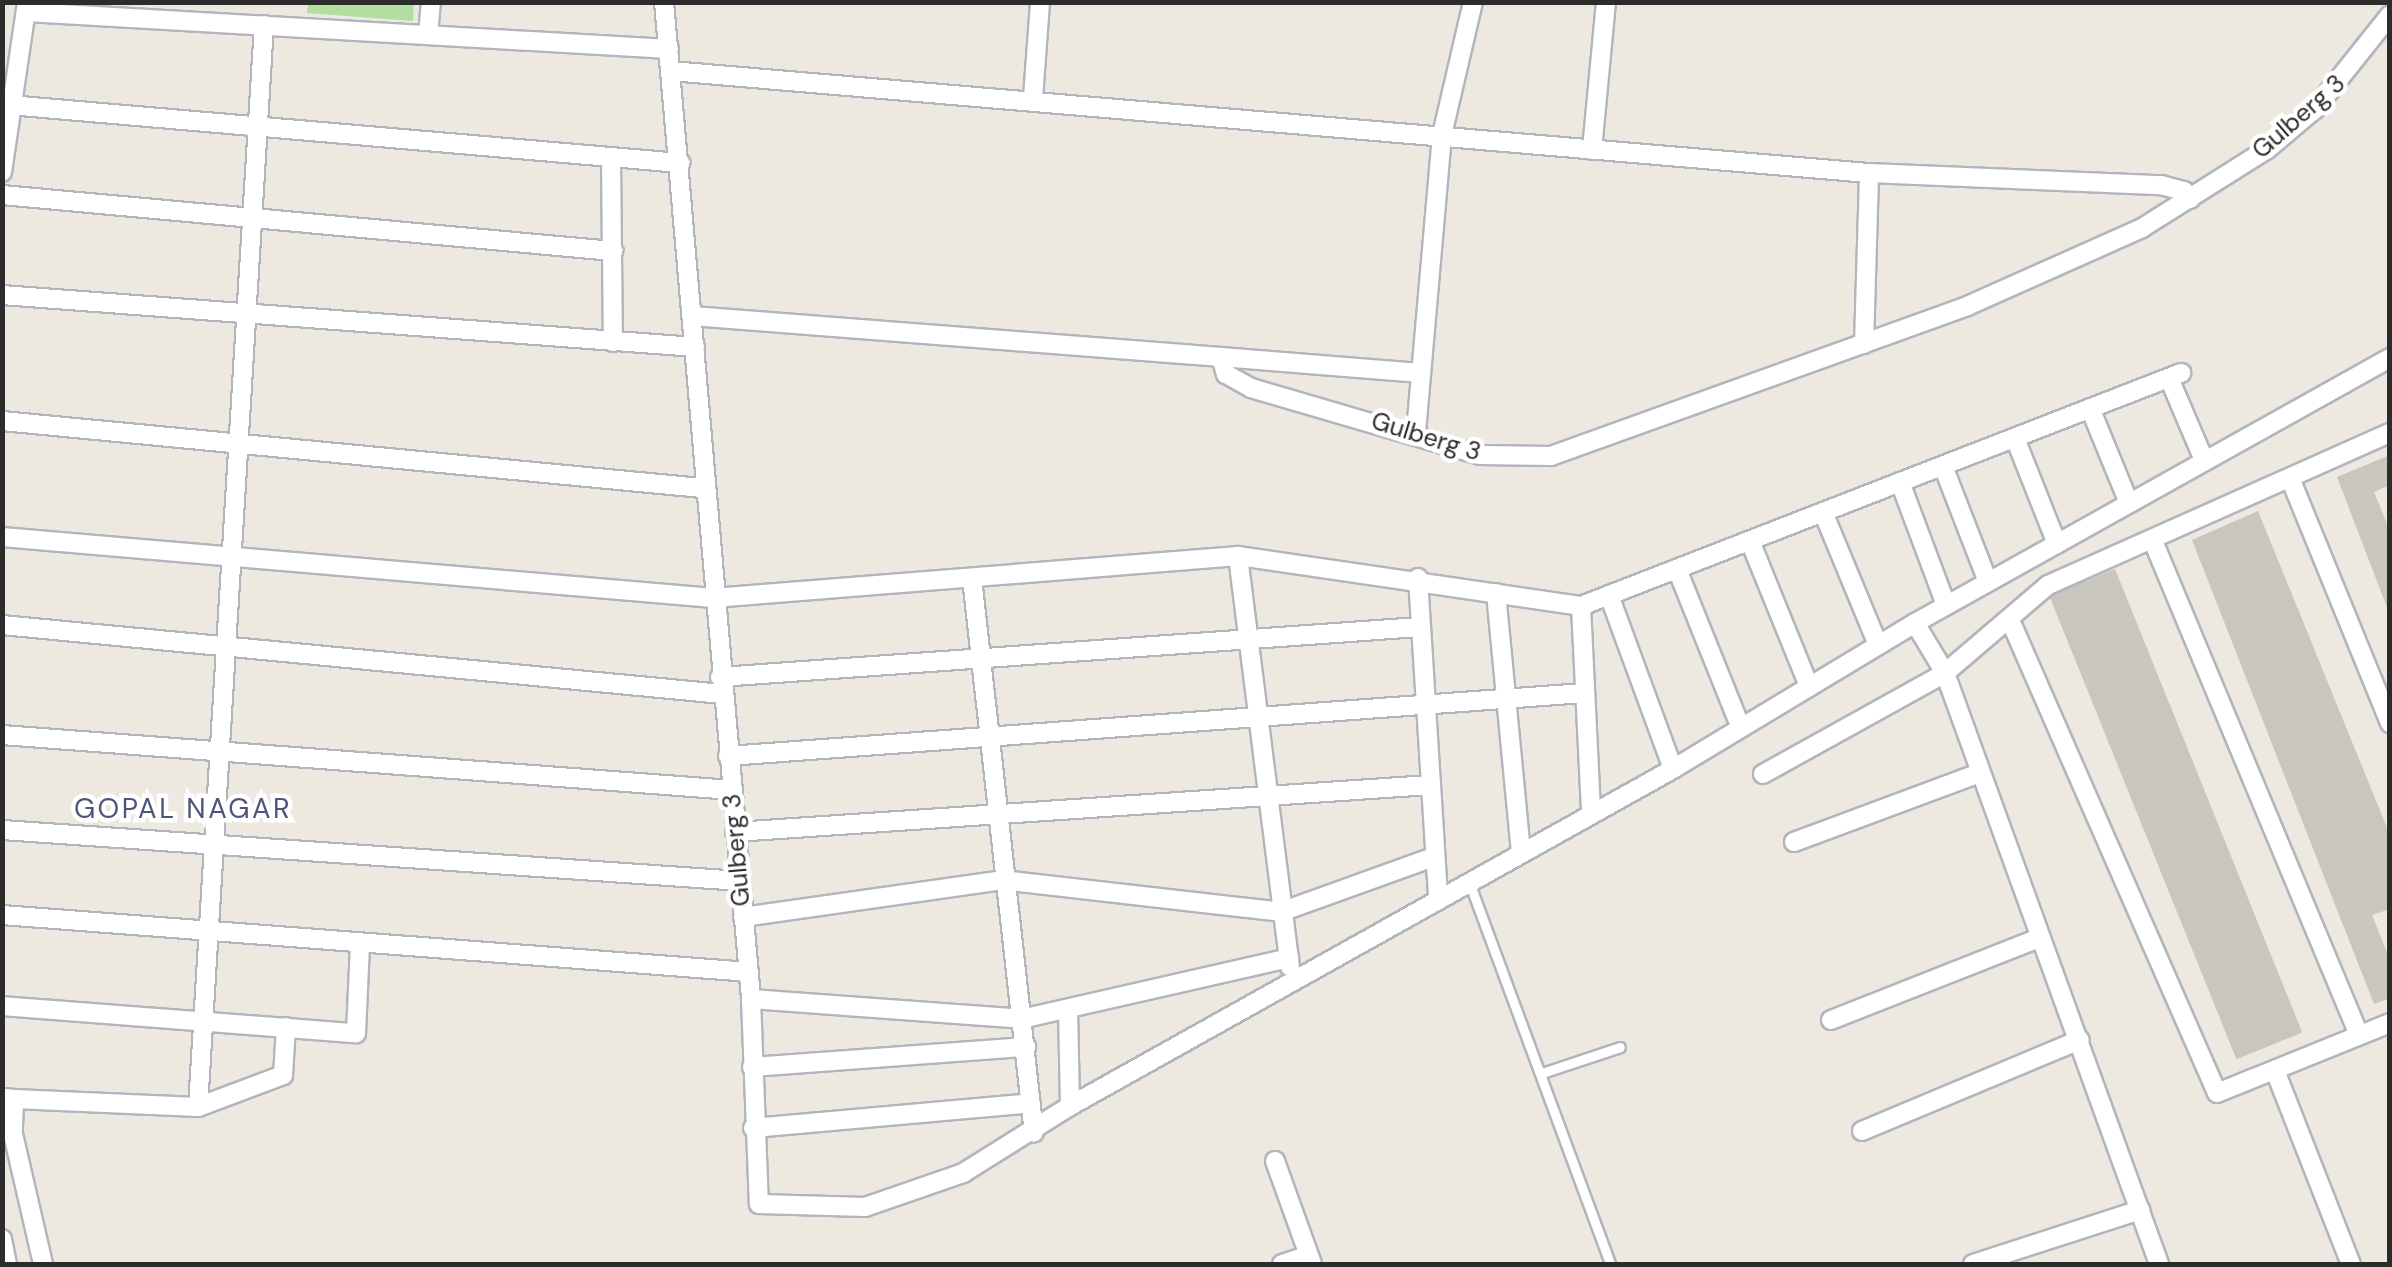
<!DOCTYPE html>
<style>
body{margin:0}
#map{position:relative;width:2392px;height:1267px;overflow:hidden;background:#ede8e0;font-family:"DM Sans",sans-serif}
div>[style]{position:absolute}
.green>*{inset:0;background:#b2dfa0}
.building>*{inset:0;background:#c9c6be;transform-origin:0 0}
.roads{filter:drop-shadow(2px 0 #b3b5be) drop-shadow(-2px 0 #b3b5be) drop-shadow(0 2px #b3b5be) drop-shadow(0 -2px #b3b5be)}
.service>*{height:9px;margin:-4.5px;padding:0 4.5px;transform-origin:4.5px;border-radius:4.5px;background:#fff}
.minor>*{height:18px;margin:-9px;padding:0 9px;transform-origin:9px;border-radius:9px;background:#fff}
span{translate:-50% -50%;white-space:nowrap;text-align:center;line-height:1.15;-webkit-text-stroke:9px #fff;paint-order:stroke}
.street-label{font-size:25px;color:#2c2c2c}
.neighbourhood-label{font-size:28px;color:#4f557a;letter-spacing:2.5px}
.frame{position:absolute;inset:0;border:5px solid #2c2c2c;pointer-events:none}
</style>
<div id="map">
<div class="green">
<div style="clip-path:polygon(308px 3px,414px 3px,413px 21px,307px 13px)"></div>
</div>
<div class="building">
<div style="clip-path:polygon(2390px 455px,2390px 485px,2374px 492px,2390px 531px,2388px 610px,2337px 477px)"></div>
<div style="clip-path:polygon(2258px 511px,2390px 835px,2390px 909px,2372px 915px,2390px 960px,2390px 998px,2374px 1004px,2192px 540px)"></div>
<div style="left:2115px;top:569px;width:500px;height:71px;rotate:68deg"></div>
</div>
<div class="roads">
<div class="service">
<div style="left:1469px;top:882px;width:407px;rotate:69.7deg"></div>
<div style="left:1542px;top:1073px;width:82px;rotate:-18.4deg"></div>
</div>
<div class="minor">
<div style="left:664px;top:2px;width:1001px;rotate:85.01deg"></div>
<div style="left:751px;top:999px;width:205px;rotate:87.8deg"></div>
<div style="left:759px;top:1204px;width:106px;rotate:1.6deg"></div>
<div style="left:865px;top:1207px;width:104px;rotate:-19.1deg"></div>
<div style="left:963px;top:1173px;width:126px;rotate:-32.1deg"></div>
<div style="left:1070px;top:1106px;width:691px;rotate:-29.2deg"></div>
<div style="left:1673px;top:769px;width:283px;rotate:-31.1deg"></div>
<div style="left:1915px;top:623px;width:544px;rotate:-29.16deg"></div>
<div style="left:27px;top:12px;width:643px;rotate:3.3deg"></div>
<div style="left:428px;top:35px;width:33px;rotate:-85deg"></div>
<div style="left:671px;top:71px;width:1202px;rotate:4.87deg"></div>
<div style="left:1869px;top:173px;width:292px;rotate:2.4deg"></div>
<div style="left:2161px;top:185px;width:24px;rotate:15deg"></div>
<div style="left:2184px;top:191px;width:10px;rotate:53deg"></div>
<div style="left:1033px;top:98px;width:96px;rotate:-85.8deg"></div>
<div style="left:9px;top:105px;width:674px;rotate:4.94deg"></div>
<div style="left:1592px;top:150px;width:149px;rotate:-84.6deg"></div>
<div style="left:611px;top:158px;width:184px;rotate:89.4deg"></div>
<div style="left:2px;top:172px;width:171px;rotate:-81.6deg"></div>
<div style="left:2px;top:195px;width:614px;rotate:5.24deg"></div>
<div style="left:2px;top:295px;width:695px;rotate:4.29deg"></div>
<div style="left:692px;top:316px;width:531px;rotate:4.43deg"></div>
<div style="left:1221px;top:357px;width:18px;rotate:74deg"></div>
<div style="left:1226px;top:374px;width:29px;rotate:29deg"></div>
<div style="left:1251px;top:388px;width:239px;rotate:16.3deg"></div>
<div style="left:1480px;top:455px;width:71px;rotate:0.8deg"></div>
<div style="left:1551px;top:456px;width:442px;rotate:-19.8deg"></div>
<div style="left:1967px;top:306px;width:192px;rotate:-24deg"></div>
<div style="left:2142px;top:228px;width:146px;rotate:-32.2deg"></div>
<div style="left:2266px;top:150px;width:64px;rotate:-39.9deg"></div>
<div style="left:2315px;top:109px;width:120px;rotate:-51.4deg"></div>
<div style="left:1864px;top:344px;width:171px;rotate:-88.3deg"></div>
<div style="left:1221px;top:357px;width:200px;rotate:4.6deg"></div>
<div style="left:2169px;top:378px;width:89px;rotate:66.9deg"></div>
<div style="left:2090px;top:408px;width:103px;rotate:67.7deg"></div>
<div style="left:2px;top:421px;width:703px;rotate:5.47deg"></div>
<div style="left:1416px;top:432px;width:298px;rotate:-85deg"></div>
<div style="left:1442px;top:135px;width:137px;rotate:-76.9deg"></div>
<div style="left:2015px;top:438px;width:114px;rotate:68.4deg"></div>
<div style="left:1943px;top:466px;width:124px;rotate:68.8deg"></div>
<div style="left:2290px;top:478px;width:265px;rotate:67.8deg"></div>
<div style="left:1900px;top:482px;width:131px;rotate:69.5deg"></div>
<div style="left:1823px;top:512px;width:144px;rotate:67.5deg"></div>
<div style="left:2px;top:537px;width:714px;rotate:4.9deg"></div>
<div style="left:713px;top:598px;width:527px;rotate:-4.57deg"></div>
<div style="left:1238px;top:556px;width:347px;rotate:8.3deg"></div>
<div style="left:1581px;top:606px;width:644px;rotate:-21.22deg"></div>
<div style="left:1750px;top:541px;width:157px;rotate:67.9deg"></div>
<div style="left:2153px;top:541px;width:535px;rotate:67.36deg"></div>
<div style="left:1238px;top:556px;width:414px;rotate:82.8deg"></div>
<div style="left:1677px;top:569px;width:171px;rotate:68.1deg"></div>
<div style="left:972px;top:578px;width:558px;rotate:83.63deg"></div>
<div style="left:1418px;top:578px;width:323px;rotate:86.4deg"></div>
<div style="left:1496px;top:593px;width:261px;rotate:84.5deg"></div>
<div style="left:1609px;top:595px;width:185px;rotate:69.8deg"></div>
<div style="left:1581px;top:606px;width:208px;rotate:87.2deg"></div>
<div style="left:2010px;top:620px;width:516px;rotate:66.36deg"></div>
<div style="left:2217px;top:1093px;width:187px;rotate:-22deg"></div>
<div style="left:1915px;top:623px;width:58px;rotate:59deg"></div>
<div style="left:1945px;top:673px;width:629px;rotate:70.09deg"></div>
<div style="left:2px;top:625px;width:723px;rotate:5.47deg"></div>
<div style="left:720px;top:677px;width:701px;rotate:-4.09deg"></div>
<div style="left:2px;top:735px;width:731px;rotate:4.31deg"></div>
<div style="left:728px;top:756px;width:857px;rotate:-4.21deg"></div>
<div style="left:1763px;top:774px;width:208px;rotate:-29deg"></div>
<div style="left:1945px;top:673px;width:135px;rotate:-40.5deg"></div>
<div style="left:2048px;top:585px;width:374px;rotate:-24deg"></div>
<div style="left:2px;top:830px;width:740px;rotate:3.95deg"></div>
<div style="left:735px;top:832px;width:696px;rotate:-3.87deg"></div>
<div style="left:1794px;top:842px;width:198px;rotate:-20.4deg"></div>
<div style="left:2px;top:915px;width:749px;rotate:4.36deg"></div>
<div style="left:743px;top:917px;width:262px;rotate:-8.1deg"></div>
<div style="left:1002px;top:880px;width:281px;rotate:6.5deg"></div>
<div style="left:1281px;top:912px;width:159px;rotate:-19.8deg"></div>
<div style="left:751px;top:999px;width:271px;rotate:4.2deg"></div>
<div style="left:1021px;top:1019px;width:275px;rotate:-12.8deg"></div>
<div style="left:2px;top:1006px;width:355px;rotate:4.4deg"></div>
<div style="left:356px;top:1033px;width:89px;rotate:-87.4deg"></div>
<div style="left:1068px;top:1009px;width:97px;rotate:88.8deg"></div>
<div style="left:1831px;top:1020px;width:224px;rotate:-21.5deg"></div>
<div style="left:752px;top:1067px;width:275px;rotate:-4.2deg"></div>
<div style="left:2276px;top:1073px;width:205px;rotate:68.6deg"></div>
<div style="left:4px;top:1098px;width:10px;rotate:6deg"></div>
<div style="left:14px;top:1099px;width:35px;rotate:92deg"></div>
<div style="left:13px;top:1134px;width:133px;rotate:77deg"></div>
<div style="left:14px;top:1099px;width:184px;rotate:2.5deg"></div>
<div style="left:198px;top:1107px;width:91px;rotate:-20.6deg"></div>
<div style="left:283px;top:1075px;width:48px;rotate:-86.4deg"></div>
<div style="left:198px;top:1107px;width:1084px;rotate:-86.51deg"></div>
<div style="left:753px;top:1128px;width:279px;rotate:-5.1deg"></div>
<div style="left:1862px;top:1131px;width:236px;rotate:-22.7deg"></div>
<div style="left:1275px;top:1161px;width:109px;rotate:70.2deg"></div>
<div style="left:2px;top:1239px;width:25px;rotate:79deg"></div>
<div style="left:1282px;top:1264px;width:28px;rotate:-18deg"></div>
<div style="left:1973px;top:1264px;width:176px;rotate:-17.9deg"></div>
</div>
</div>
<div class="street-label">
<span style="left:2299px;top:117px;rotate:-41deg">Gulberg 3</span>
<span style="left:1426px;top:437px;rotate:17deg">Gulberg 3</span>
<span style="left:737px;top:850px;rotate:-95deg">Gulberg 3</span>
</div>
<div class="neighbourhood-label">
<span style="left:183px;top:809px">GOPAL NAGAR</span>
</div>
<div class="frame"></div>
</div>
